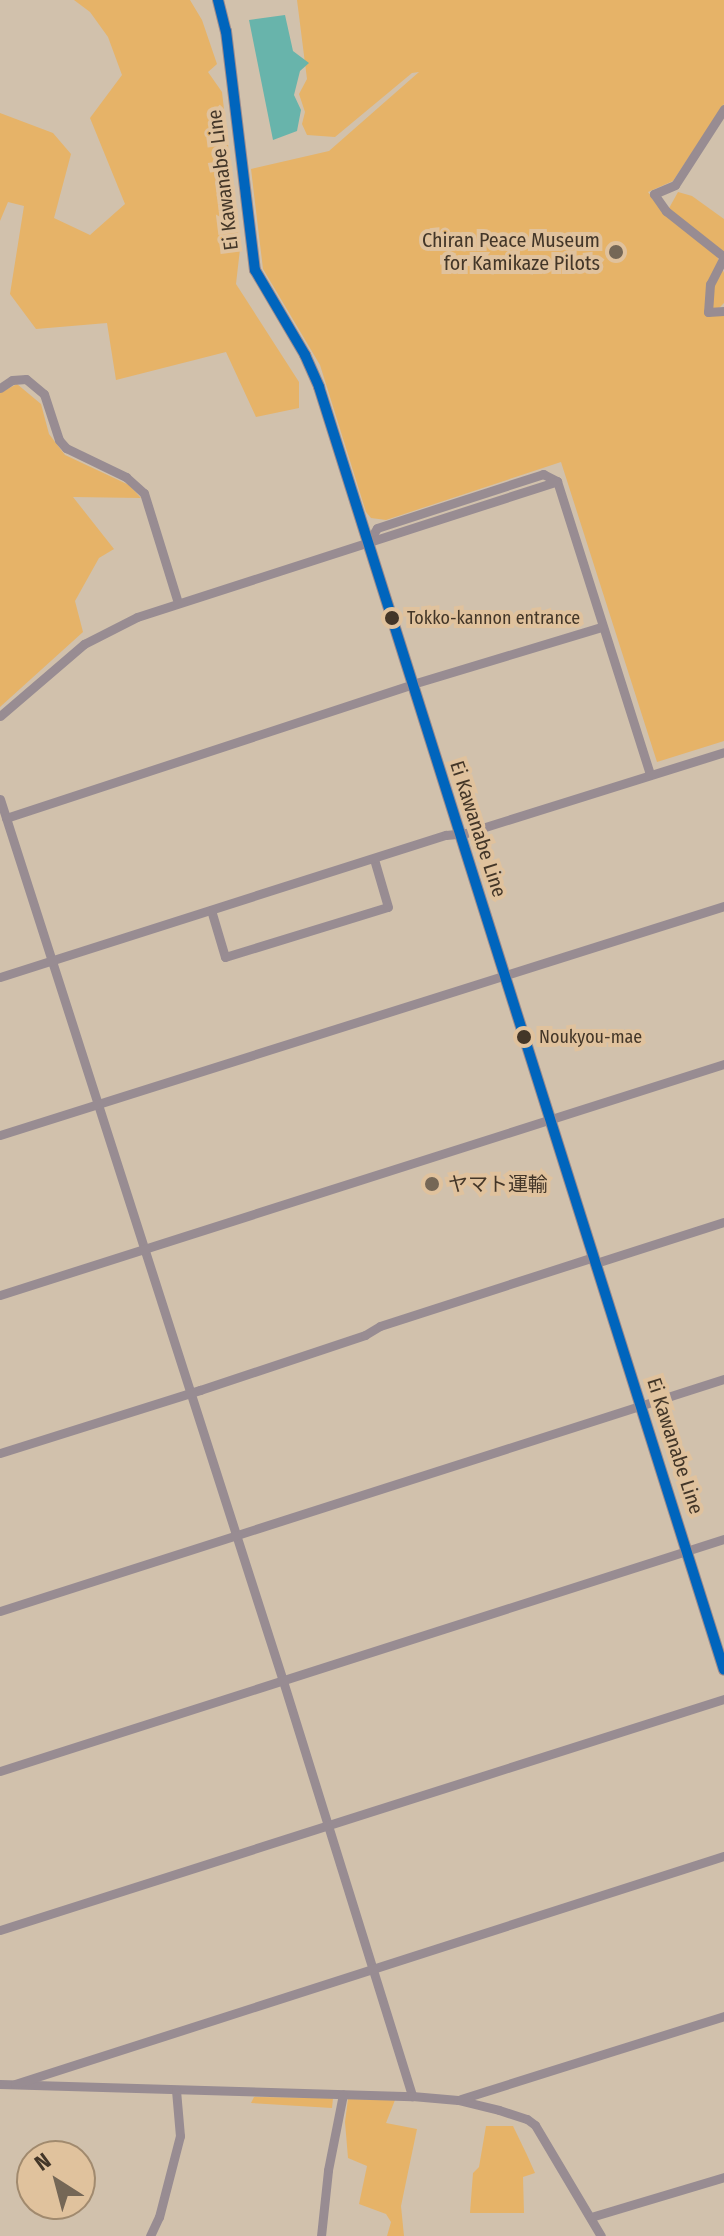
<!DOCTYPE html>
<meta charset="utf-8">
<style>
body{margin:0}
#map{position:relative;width:724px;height:2236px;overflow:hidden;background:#d1c1ac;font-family:"Fira Sans Condensed","Noto Sans JP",sans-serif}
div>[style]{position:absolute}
.green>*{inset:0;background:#e6b368}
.water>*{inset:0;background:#68b4ab}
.minor>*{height:9px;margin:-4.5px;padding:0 4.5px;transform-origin:4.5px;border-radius:4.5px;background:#988c92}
.major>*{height:12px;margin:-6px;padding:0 6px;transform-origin:6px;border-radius:6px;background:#9b8b8d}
.bus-1>*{height:10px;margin:-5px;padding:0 5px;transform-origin:5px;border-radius:5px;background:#0065bd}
.dots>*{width:22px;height:22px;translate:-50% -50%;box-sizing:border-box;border:4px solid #e0c29d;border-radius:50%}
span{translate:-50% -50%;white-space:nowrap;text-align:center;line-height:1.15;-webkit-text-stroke:8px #e0c29d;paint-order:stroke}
.bus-label{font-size:18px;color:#433628}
.left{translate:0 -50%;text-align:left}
.street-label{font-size:20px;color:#433628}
.poi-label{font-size:20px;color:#433628}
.right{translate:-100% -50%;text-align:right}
.north{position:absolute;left:16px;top:2140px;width:80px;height:80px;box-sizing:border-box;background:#e0c29d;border:2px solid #a18a6e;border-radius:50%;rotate:324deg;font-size:22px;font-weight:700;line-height:32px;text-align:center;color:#433628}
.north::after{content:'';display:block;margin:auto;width:28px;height:36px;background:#756756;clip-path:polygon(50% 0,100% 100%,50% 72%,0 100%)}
</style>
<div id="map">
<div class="green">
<div style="clip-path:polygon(74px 0,190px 0,202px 20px,217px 64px,208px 72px,222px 92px,240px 249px,236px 284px,299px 382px,299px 408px,256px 417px,226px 352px,116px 380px,107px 323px,36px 329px,10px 294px,24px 206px,8px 202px,0 221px,0 113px,53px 133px,71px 154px,54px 218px,90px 235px,125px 204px,90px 118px,122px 75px,108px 37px,90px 12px)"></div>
<div style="clip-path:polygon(297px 0,724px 0,724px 104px,673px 181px,648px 192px,663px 212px,716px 254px,724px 273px,724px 303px,718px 309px,724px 315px,724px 741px,657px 762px,561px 462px,386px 520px,371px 518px,366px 512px,320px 365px,263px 269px,251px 169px,329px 151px,419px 72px,412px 73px,335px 137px,307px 135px,302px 124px,305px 112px,299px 94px,307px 79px)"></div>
<div style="clip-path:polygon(678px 192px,692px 196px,724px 219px,724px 252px,668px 210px)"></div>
<div style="clip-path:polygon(17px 384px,41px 404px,49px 434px,65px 455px,129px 485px,141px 498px,73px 497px,114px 549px,99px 558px,75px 601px,83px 632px,0 707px,0 393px)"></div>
<div style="clip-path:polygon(254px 2097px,333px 2098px,332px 2108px,251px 2103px)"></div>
<div style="clip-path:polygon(348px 2099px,395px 2100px,386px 2123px,417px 2129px,401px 2206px,404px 2236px,387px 2236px,391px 2222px,386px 2214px,359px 2204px,367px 2166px,348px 2158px,345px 2122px)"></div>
<div style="clip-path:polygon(486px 2126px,513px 2126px,527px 2155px,535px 2173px,523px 2177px,524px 2213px,470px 2213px,473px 2173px,479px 2167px)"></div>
</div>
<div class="water">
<div style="clip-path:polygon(285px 15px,293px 51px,309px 63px,300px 71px,294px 95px,301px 110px,297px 131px,273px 140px,249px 20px)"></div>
</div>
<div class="minor">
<div style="left:724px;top:109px;width:90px;rotate:122.8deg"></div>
<div style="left:675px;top:185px;width:23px;rotate:157deg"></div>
<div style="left:654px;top:194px;width:21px;rotate:55deg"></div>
<div style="left:666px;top:211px;width:74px;rotate:38.4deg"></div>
<div style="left:724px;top:257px;width:30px;rotate:117deg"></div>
<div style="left:710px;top:284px;width:28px;rotate:94deg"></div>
<div style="left:708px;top:312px;width:16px;rotate:-4deg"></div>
<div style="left:0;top:388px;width:14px;rotate:-34deg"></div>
<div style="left:12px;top:380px;width:14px;rotate:-4deg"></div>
<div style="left:26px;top:379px;width:23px;rotate:40deg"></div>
<div style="left:44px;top:394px;width:48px;rotate:71.9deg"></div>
<div style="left:59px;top:440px;width:11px;rotate:49deg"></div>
<div style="left:66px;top:448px;width:67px;rotate:25.8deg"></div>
<div style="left:126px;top:477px;width:24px;rotate:42deg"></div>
<div style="left:144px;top:493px;width:115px;rotate:72.8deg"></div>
<div style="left:368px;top:543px;width:17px;rotate:-59deg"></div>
<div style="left:377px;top:528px;width:175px;rotate:-18deg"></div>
<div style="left:543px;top:474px;width:16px;rotate:27deg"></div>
<div style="left:557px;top:481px;width:308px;rotate:72.4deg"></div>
<div style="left:0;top:716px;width:111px;rotate:-40.6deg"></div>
<div style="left:84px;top:644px;width:59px;rotate:-27deg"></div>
<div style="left:137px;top:617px;width:441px;rotate:-17.9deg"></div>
<div style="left:0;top:799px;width:926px;rotate:72.21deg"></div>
<div style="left:283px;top:1681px;width:435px;rotate:72.7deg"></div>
<div style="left:6px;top:818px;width:432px;rotate:-18.2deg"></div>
<div style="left:416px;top:683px;width:194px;rotate:-16.8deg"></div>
<div style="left:211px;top:910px;width:49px;rotate:73.4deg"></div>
<div style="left:225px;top:957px;width:170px;rotate:-17.1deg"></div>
<div style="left:388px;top:907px;width:50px;rotate:-106.3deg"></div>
<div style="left:0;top:977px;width:468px;rotate:-17.7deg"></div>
<div style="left:446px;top:835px;width:20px;rotate:-6deg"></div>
<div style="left:466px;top:833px;width:270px;rotate:-17.4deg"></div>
<div style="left:0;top:1135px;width:759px;rotate:-17.55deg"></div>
<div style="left:596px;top:1263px;width:134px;rotate:-17.8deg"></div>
<div style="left:0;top:1295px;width:760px;rotate:-17.7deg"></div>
<div style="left:0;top:1453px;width:210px;rotate:-17.5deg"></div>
<div style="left:200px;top:1390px;width:174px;rotate:-18.4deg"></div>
<div style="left:365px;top:1335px;width:17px;rotate:-31deg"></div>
<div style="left:380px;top:1326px;width:225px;rotate:-17.9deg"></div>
<div style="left:0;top:1611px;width:760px;rotate:-17.77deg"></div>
<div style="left:0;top:1771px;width:760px;rotate:-17.77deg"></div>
<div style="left:0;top:1930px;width:760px;rotate:-17.7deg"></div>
<div style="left:0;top:2084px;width:412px;rotate:1.7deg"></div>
<div style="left:412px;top:2096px;width:46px;rotate:5deg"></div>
<div style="left:458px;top:2100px;width:42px;rotate:13.7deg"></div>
<div style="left:499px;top:2110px;width:29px;rotate:18deg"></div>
<div style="left:527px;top:2119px;width:10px;rotate:37deg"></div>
<div style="left:535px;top:2125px;width:129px;rotate:59.3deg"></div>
<div style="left:15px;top:2084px;width:745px;rotate:-17.83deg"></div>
<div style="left:461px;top:2099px;width:276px;rotate:-17.5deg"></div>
<div style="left:591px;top:2217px;width:139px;rotate:-16.7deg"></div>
<div style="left:150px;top:2236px;width:21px;rotate:-65deg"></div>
<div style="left:159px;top:2217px;width:84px;rotate:-75.5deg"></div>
<div style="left:180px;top:2136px;width:46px;rotate:-95deg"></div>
<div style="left:321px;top:2236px;width:66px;rotate:-83.9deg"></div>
<div style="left:328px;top:2170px;width:77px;rotate:-78.8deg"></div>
</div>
<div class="major">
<div style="left:218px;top:0;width:32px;rotate:76deg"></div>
<div style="left:226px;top:31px;width:241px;rotate:83.1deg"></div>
<div style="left:255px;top:270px;width:99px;rotate:59.5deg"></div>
<div style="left:305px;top:355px;width:35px;rotate:66deg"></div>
<div style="left:319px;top:387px;width:1345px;rotate:72.48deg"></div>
</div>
<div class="bus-1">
<div style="left:218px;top:0;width:32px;rotate:76deg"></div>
<div style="left:226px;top:31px;width:241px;rotate:83.1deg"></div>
<div style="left:255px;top:270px;width:99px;rotate:59.5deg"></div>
<div style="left:305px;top:355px;width:35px;rotate:66deg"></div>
<div style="left:319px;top:387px;width:1345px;rotate:72.48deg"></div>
</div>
<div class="dots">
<div style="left:616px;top:252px;background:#756756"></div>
<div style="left:392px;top:618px;background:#433628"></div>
<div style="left:524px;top:1037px;background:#433628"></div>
<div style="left:432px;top:1184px;background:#756756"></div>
</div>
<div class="bus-label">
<span class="left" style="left:407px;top:618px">Tokko-kannon entrance</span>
<span class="left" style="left:539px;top:1037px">Noukyou-mae</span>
</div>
<div class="street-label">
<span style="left:223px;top:180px;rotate:-97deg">Ei Kawanabe Line</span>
<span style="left:478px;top:829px;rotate:72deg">Ei Kawanabe Line</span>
<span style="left:675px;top:1446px;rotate:72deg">Ei Kawanabe Line</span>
</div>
<div class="poi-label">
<span class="right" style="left:600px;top:252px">Chiran Peace Museum<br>for Kamikaze Pilots</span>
<span class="left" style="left:448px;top:1184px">ヤマト運輸</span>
</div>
<div class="north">N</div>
</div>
